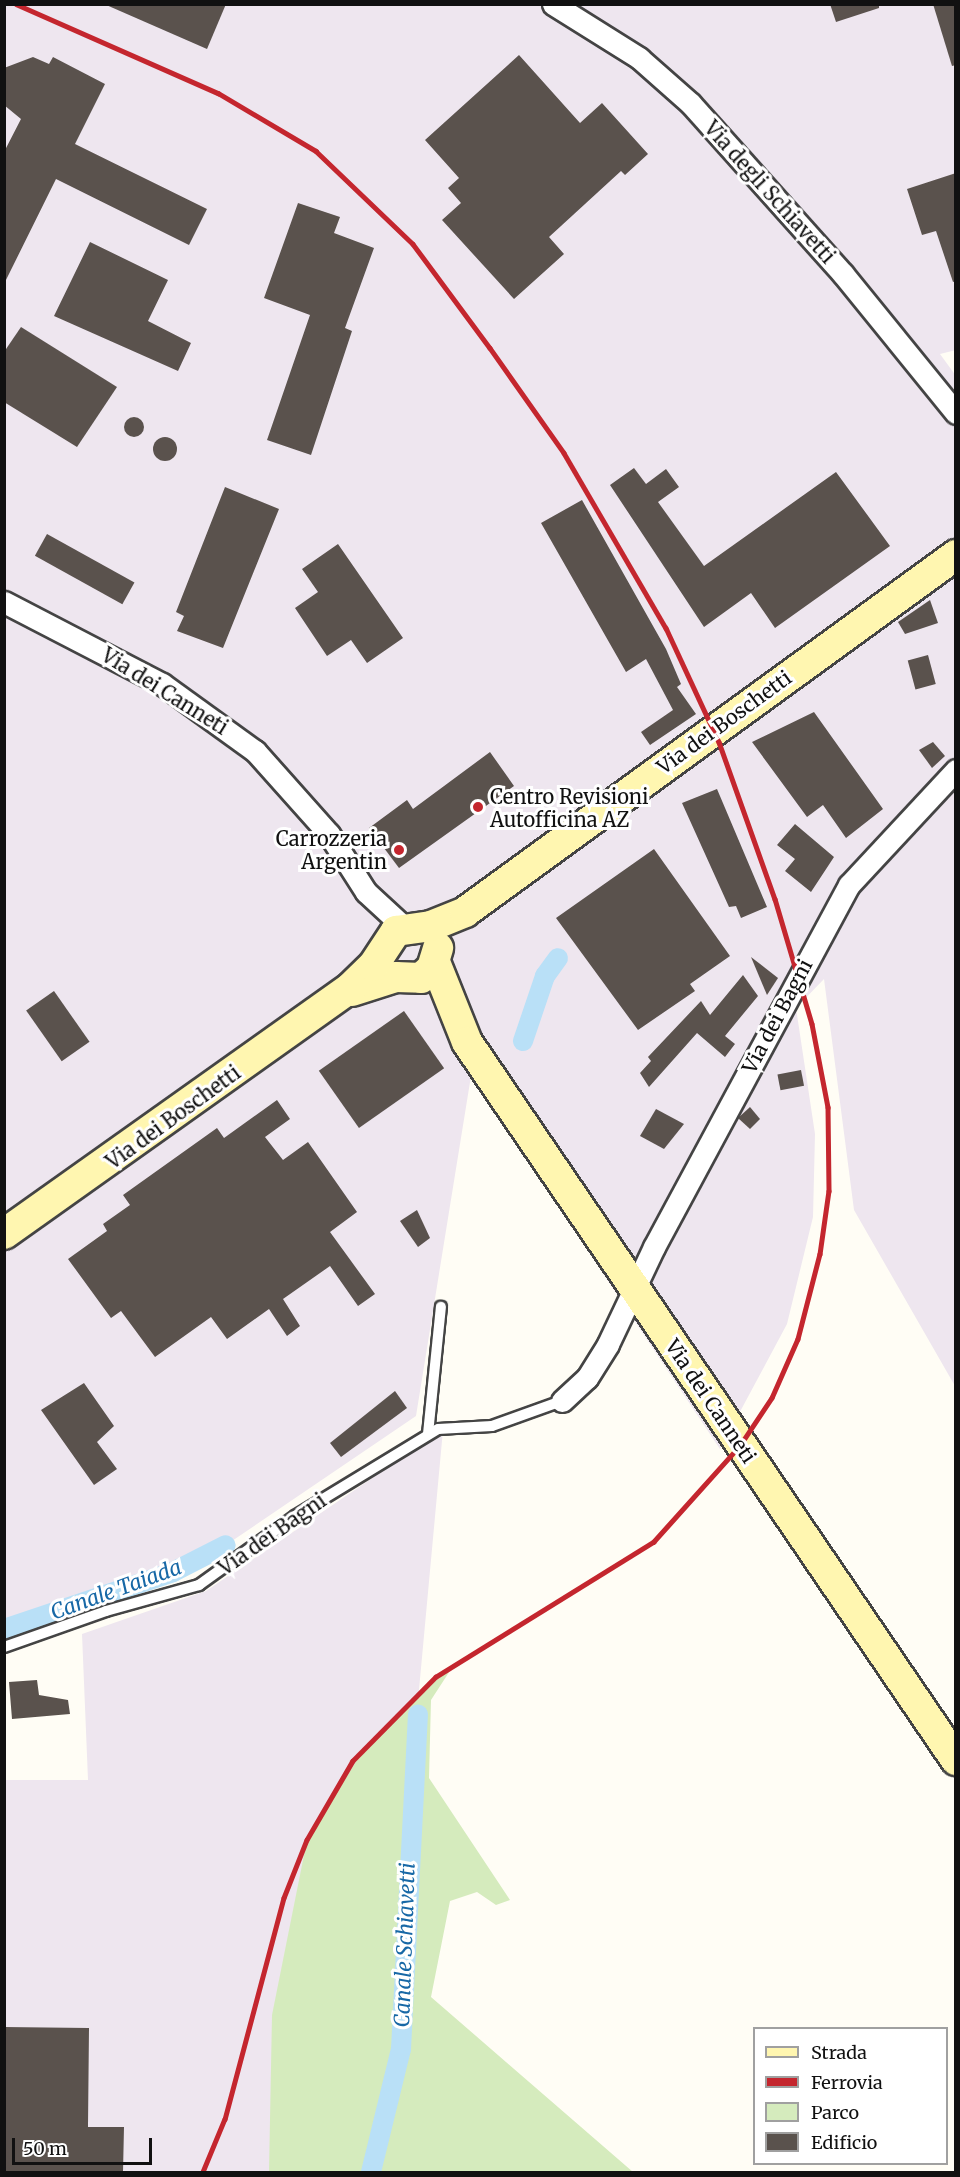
<!DOCTYPE html>
<style>
body{margin:0}
#map{position:relative;width:960px;height:2177px;overflow:hidden;background:#fffdf5;font-family:Merriweather,serif}
div>[style]{position:absolute}
.industrial>*{inset:0;background:#eee6ef}
.green>*{inset:0;background:#d5ebbd}
.canal>*{height:20px;margin:-10px;padding:0 10px;transform-origin:10px;border-radius:10px;background:#b9e0f7}
.building>*{inset:0;background:#5a524d;transform-origin:0 0}
.round{border-radius:50%}
.roads{filter:drop-shadow(2px 0 #444) drop-shadow(-2px 0 #444) drop-shadow(0 2px #444) drop-shadow(0 -2px #444)}
.lane>*{height:10px;margin:-5px;padding:0 5px;transform-origin:5px;border-radius:5px;background:#fff}
.street>*{height:21px;margin:-10.5px;padding:0 10.5px;transform-origin:10.5px;border-radius:10.5px;background:#fff}
.secondary>*{height:30px;margin:-15px;padding:0 15px;transform-origin:15px;border-radius:15px;background:#fff6b0}
.rail>*{height:4.5px;margin:-2.25px;padding:0 2.25px;transform-origin:2.25px;border-radius:2.25px;background:#c4262e}
.dots>*{width:16px;height:16px;translate:-50% -50%;box-sizing:border-box;border:3px solid #fff;border-radius:50%}
span{translate:-50% -50%;white-space:nowrap;text-align:center;line-height:1.15;-webkit-text-stroke:6px #fff;paint-order:stroke}
.street-label{font-size:20px;color:#111}
.poi-label{font-size:20px;color:#111}
.left{translate:0 -50%;text-align:left}
.right{translate:-100% -50%;text-align:right}
.water-label{font-size:21px;color:#1768a6;font-style:italic}
.frame{position:absolute;inset:0;border:6px solid #111;pointer-events:none}
.legend{position:absolute;left:753px;top:2027px;width:195px;height:138px;box-sizing:border-box;background:#fff;border:2px solid #a0a0a0;margin:0;padding:8px 10px;list-style:none;font-size:18px;color:#111}
.legend li{display:flex;align-items:center;gap:12px;height:30px}
.legend b{width:30px;border:2px solid #a0a0a0}
.scale{position:absolute;left:12px;top:2138px;width:140px;height:27px;box-sizing:border-box;border:3px solid #111;border-top:0;padding-left:8px;font-size:18px;line-height:21px;white-space:nowrap;color:#111;-webkit-text-stroke:4px #fff;paint-order:stroke}
</style>
<div id="map">
<div class="industrial">
<div style="clip-path:polygon(5px 5px,955px 5px,956px 350px,940px 354px,956px 376px,955px 1386px,854px 1210px,824px 979px,796px 1008px,815px 1134px,813px 1217px,787px 1324px,720px 1449px,471px 1076px,416px 1416px,226px 1545px,173px 1572px,5px 1629px)"></div>
<div style="clip-path:polygon(443px 1430px,385px 2058px,349px 2172px,5px 2172px,4px 1780px,88px 1780px,82px 1634px,206px 1591px)"></div>
</div>
<div class="green">
<div style="clip-path:polygon(455px 1663px,431px 1700px,429px 1778px,510px 1900px,496px 1905px,477px 1892px,450px 1901px,431px 1997px,633px 2172px,269px 2172px,272px 2015px,307px 1840px,367px 1744px)"></div>
</div>
<div class="canal">
<div style="left:523px;top:1041px;width:69px;rotate:-71.3deg"></div>
<div style="left:545px;top:976px;width:22px;rotate:-54deg"></div>
<div style="left:4px;top:1629px;width:178px;rotate:-18.6deg"></div>
<div style="left:173px;top:1572px;width:59px;rotate:-27deg"></div>
<div style="left:371px;top:2172px;width:127px;rotate:-76.3deg"></div>
<div style="left:401px;top:2049px;width:335px;rotate:-87.1deg"></div>
</div>
<div class="building">
<div style="clip-path:polygon(104px 4px,226px 4px,207px 49px)"></div>
<div style="clip-path:polygon(830px 4px,879px 4px,879px 8px,836px 22px)"></div>
<div style="clip-path:polygon(933px 4px,956px 4px,956px 65px,952px 66px)"></div>
<div style="clip-path:polygon(519px 55px,580px 123px,602px 103px,648px 154px,625px 175px,621px 171px,549px 237px,564px 254px,514px 299px,442px 220px,461px 203px,448px 188px,459px 178px,425px 140px)"></div>
<div style="clip-path:polygon(33px 57px,49px 64px,53px 57px,105px 84px,75px 144px,207px 209px,189px 245px,56px 179px,4px 284px,4px 152px,21px 119px,4px 105px,4px 68px)"></div>
<div style="clip-path:polygon(956px 173px,956px 281px,953px 282px,936px 231px,922px 235px,907px 189px)"></div>
<div style="clip-path:polygon(298px 203px,340px 217px,334px 233px,374px 248px,345px 328px,352px 331px,311px 455px,267px 440px,310px 315px,264px 298px)"></div>
<div style="clip-path:polygon(90px 242px,168px 280px,148px 321px,191px 343px,178px 371px,54px 316px)"></div>
<div style="clip-path:polygon(21px 327px,117px 387px,77px 447px,4px 402px,4px 352px)"></div>
<div class="round" style="left:124px;top:417px;width:20px;height:20px"></div>
<div class="round" style="left:153px;top:437px;width:24px;height:24px"></div>
<div style="clip-path:polygon(634px 468px,646px 484px,666px 469px,679px 487px,658px 502px,704px 566px,836px 472px,890px 546px,775px 628px,751px 593px,704px 627px,610px 485px)"></div>
<div style="clip-path:polygon(225px 487px,279px 509px,223px 648px,177px 631px,184px 616px,176px 612px)"></div>
<div style="clip-path:polygon(582px 500px,666px 649px,681px 684px,677px 687px,696px 714px,650px 745px,641px 732px,673px 710px,646px 659px,626px 672px,541px 523px)"></div>
<div style="left:47px;top:534px;width:100px;height:25px;rotate:29deg"></div>
<div style="clip-path:polygon(338px 544px,403px 638px,367px 663px,351px 640px,327px 656px,295px 608px,318px 592px,302px 569px)"></div>
<div style="clip-path:polygon(930px 600px,938px 623px,905px 634px,898px 622px)"></div>
<div style="left:928px;top:655px;width:30px;height:21px;rotate:75deg"></div>
<div style="clip-path:polygon(814px 712px,883px 809px,846px 838px,823px 805px,807px 817px,752px 742px)"></div>
<div style="clip-path:polygon(933px 742px,945px 756px,932px 768px,919px 750px)"></div>
<div style="clip-path:polygon(490px 752px,514px 786px,399px 868px,369px 828px,407px 800px,413px 809px)"></div>
<div style="clip-path:polygon(717px 789px,767px 907px,741px 918px,736px 906px,729px 907px,682px 803px)"></div>
<div style="clip-path:polygon(795px 824px,834px 857px,811px 892px,785px 871px,795px 859px,777px 845px)"></div>
<div style="clip-path:polygon(654px 849px,730px 956px,690px 984px,695px 991px,638px 1030px,556px 918px)"></div>
<div style="clip-path:polygon(751px 957px,778px 978px,767px 995px)"></div>
<div style="clip-path:polygon(743px 975px,758px 996px,725px 1036px,735px 1044px,725px 1057px,697px 1033px,649px 1087px,640px 1073px,651px 1061px,648px 1057px,701px 1001px,710px 1015px)"></div>
<div style="left:54px;top:991px;width:62px;height:34px;rotate:55deg"></div>
<div style="left:404px;top:1011px;width:70px;height:104px;rotate:55deg"></div>
<div style="left:801px;top:1070px;width:16px;height:24px;rotate:79deg"></div>
<div style="clip-path:polygon(277px 1100px,290px 1119px,265px 1137px,283px 1160px,308px 1142px,357px 1212px,330px 1232px,375px 1294px,358px 1306px,330px 1266px,283px 1299px,300px 1326px,287px 1336px,269px 1309px,227px 1339px,211px 1317px,155px 1357px,121px 1311px,111px 1318px,68px 1259px,107px 1231px,103px 1224px,130px 1205px,123px 1195px,217px 1128px,224px 1138px)"></div>
<div style="clip-path:polygon(750px 1107px,760px 1119px,750px 1129px,738px 1118px)"></div>
<div style="clip-path:polygon(656px 1109px,684px 1124px,664px 1149px,640px 1136px)"></div>
<div style="clip-path:polygon(417px 1210px,430px 1238px,418px 1247px,400px 1221px)"></div>
<div style="clip-path:polygon(84px 1383px,114px 1426px,97px 1442px,117px 1469px,94px 1485px,41px 1410px)"></div>
<div style="clip-path:polygon(395px 1391px,407px 1408px,341px 1457px,330px 1443px)"></div>
<div style="clip-path:polygon(37px 1680px,39px 1695px,68px 1700px,70px 1714px,12px 1719px,9px 1682px)"></div>
<div style="clip-path:polygon(4px 2027px,89px 2028px,88px 2127px,124px 2127px,123px 2172px,4px 2172px)"></div>
</div>
<div class="roads">
<div class="lane">
<div style="left:428px;top:1434px;width:128px;rotate:-84.2deg"></div>
<div style="left:4px;top:1647px;width:108px;rotate:-19.4deg"></div>
<div style="left:106px;top:1611px;width:97px;rotate:-15.6deg"></div>
<div style="left:199px;top:1585px;width:118px;rotate:-35.7deg"></div>
<div style="left:295px;top:1516px;width:167px;rotate:-31.3deg"></div>
<div style="left:438px;top:1429px;width:54px;rotate:-3.2deg"></div>
<div style="left:492px;top:1426px;width:74px;rotate:-19.7deg"></div>
</div>
<div class="street">
<div style="left:553px;top:4px;width:102px;rotate:32.1deg"></div>
<div style="left:639px;top:58px;width:69px;rotate:41.5deg"></div>
<div style="left:691px;top:104px;width:228px;rotate:48.2deg"></div>
<div style="left:843px;top:274px;width:179px;rotate:50.9deg"></div>
<div style="left:4px;top:602px;width:178px;rotate:27.4deg"></div>
<div style="left:162px;top:684px;width:115px;rotate:35.8deg"></div>
<div style="left:255px;top:751px;width:111px;rotate:48.3deg"></div>
<div style="left:329px;top:834px;width:69px;rotate:57.5deg"></div>
<div style="left:366px;top:892px;width:52px;rotate:42.6deg"></div>
<div style="left:562px;top:1401px;width:34px;rotate:-43deg"></div>
<div style="left:587px;top:1378px;width:40px;rotate:-58deg"></div>
<div style="left:608px;top:1344px;width:107px;rotate:-64.6deg"></div>
<div style="left:654px;top:1247px;width:411px;rotate:-61.7deg"></div>
<div style="left:849px;top:885px;width:157px;rotate:-47.1deg"></div>
</div>
<div class="secondary">
<div style="left:435px;top:962px;width:86px;rotate:68.2deg"></div>
<div style="left:467px;top:1042px;width:869px;rotate:55.74deg"></div>
<div style="left:352px;top:991px;width:46px;rotate:-17.7deg"></div>
<div style="left:396px;top:977px;width:25px;rotate:2deg"></div>
<div style="left:421px;top:978px;width:15px;rotate:-42deg"></div>
<div style="left:432px;top:968px;width:21px;rotate:-73deg"></div>
<div style="left:4px;top:1234px;width:426px;rotate:-35.4deg"></div>
<div style="left:351px;top:987px;width:30px;rotate:-44deg"></div>
<div style="left:373px;top:966px;width:42px;rotate:-56.7deg"></div>
<div style="left:396px;top:931px;width:35px;rotate:-8deg"></div>
<div style="left:431px;top:926px;width:37px;rotate:-22deg"></div>
<div style="left:465px;top:912px;width:607px;rotate:-36.02deg"></div>
</div>
</div>
<div class="rail">
<div style="left:16px;top:4px;width:221px;rotate:23.8deg"></div>
<div style="left:218px;top:93px;width:114px;rotate:30.6deg"></div>
<div style="left:316px;top:151px;width:134px;rotate:43.8deg"></div>
<div style="left:413px;top:244px;width:129px;rotate:53.5deg"></div>
<div style="left:490px;top:348px;width:128px;rotate:54.8deg"></div>
<div style="left:564px;top:453px;width:203px;rotate:59.8deg"></div>
<div style="left:666px;top:628px;width:126px;rotate:65.1deg"></div>
<div style="left:719px;top:742px;width:167px;rotate:70.4deg"></div>
<div style="left:775px;top:899px;width:130px;rotate:73.5deg"></div>
<div style="left:812px;top:1024px;width:85px;rotate:79.1deg"></div>
<div style="left:828px;top:1107px;width:84px;rotate:89.3deg"></div>
<div style="left:829px;top:1191px;width:64px;rotate:98.1deg"></div>
<div style="left:820px;top:1254px;width:88px;rotate:104.5deg"></div>
<div style="left:798px;top:1339px;width:64px;rotate:113.8deg"></div>
<div style="left:772px;top:1398px;width:58px;rotate:123.7deg"></div>
<div style="left:740px;top:1446px;width:129px;rotate:131.9deg"></div>
<div style="left:654px;top:1542px;width:256px;rotate:148.2deg"></div>
<div style="left:436px;top:1677px;width:118px;rotate:134.7deg"></div>
<div style="left:353px;top:1761px;width:91px;rotate:120.2deg"></div>
<div style="left:307px;top:1840px;width:62px;rotate:111.6deg"></div>
<div style="left:284px;top:1898px;width:229px;rotate:104.9deg"></div>
<div style="left:225px;top:2119px;width:57px;rotate:112.5deg"></div>
</div>
<div class="dots">
<div style="left:478px;top:807px;background:#c4262e"></div>
<div style="left:399px;top:850px;background:#c4262e"></div>
</div>
<div class="street-label">
<span style="left:770px;top:192px;rotate:48deg">Via degli Schiavetti</span>
<span style="left:165px;top:691px;rotate:32deg">Via dei Canneti</span>
<span style="left:724px;top:722px;rotate:-36deg">Via dei Boschetti</span>
<span style="left:777px;top:1016px;rotate:-62deg">Via dei Bagni</span>
<span style="left:173px;top:1117px;rotate:-36deg">Via dei Boschetti</span>
<span style="left:711px;top:1401px;rotate:56deg">Via dei Canneti</span>
<span style="left:272px;top:1534px;rotate:-35deg">Via dei Bagni</span>
</div>
<div class="poi-label">
<span class="left" style="left:490px;top:808px">Centro Revisioni<br>Autofficina AZ</span>
<span class="right" style="left:387px;top:850px">Carrozzeria<br>Argentin</span>
</div>
<div class="water-label">
<span style="left:116px;top:1590px;rotate:-20deg">Canale Taiada</span>
<span style="left:405px;top:1945px;rotate:-88deg">Canale Schiavetti</span>
</div>
<div class="frame"></div>
<ul class="legend">
<li><b style="height:8px;background:#fff6b0"></b>Strada</li>
<li><b style="height:8px;background:#c4262e"></b>Ferrovia</li>
<li><b style="height:16px;background:#d5ebbd"></b>Parco</li>
<li><b style="height:16px;background:#5a524d"></b>Edificio</li>
</ul>
<div class="scale">50 m</div>
</div>
